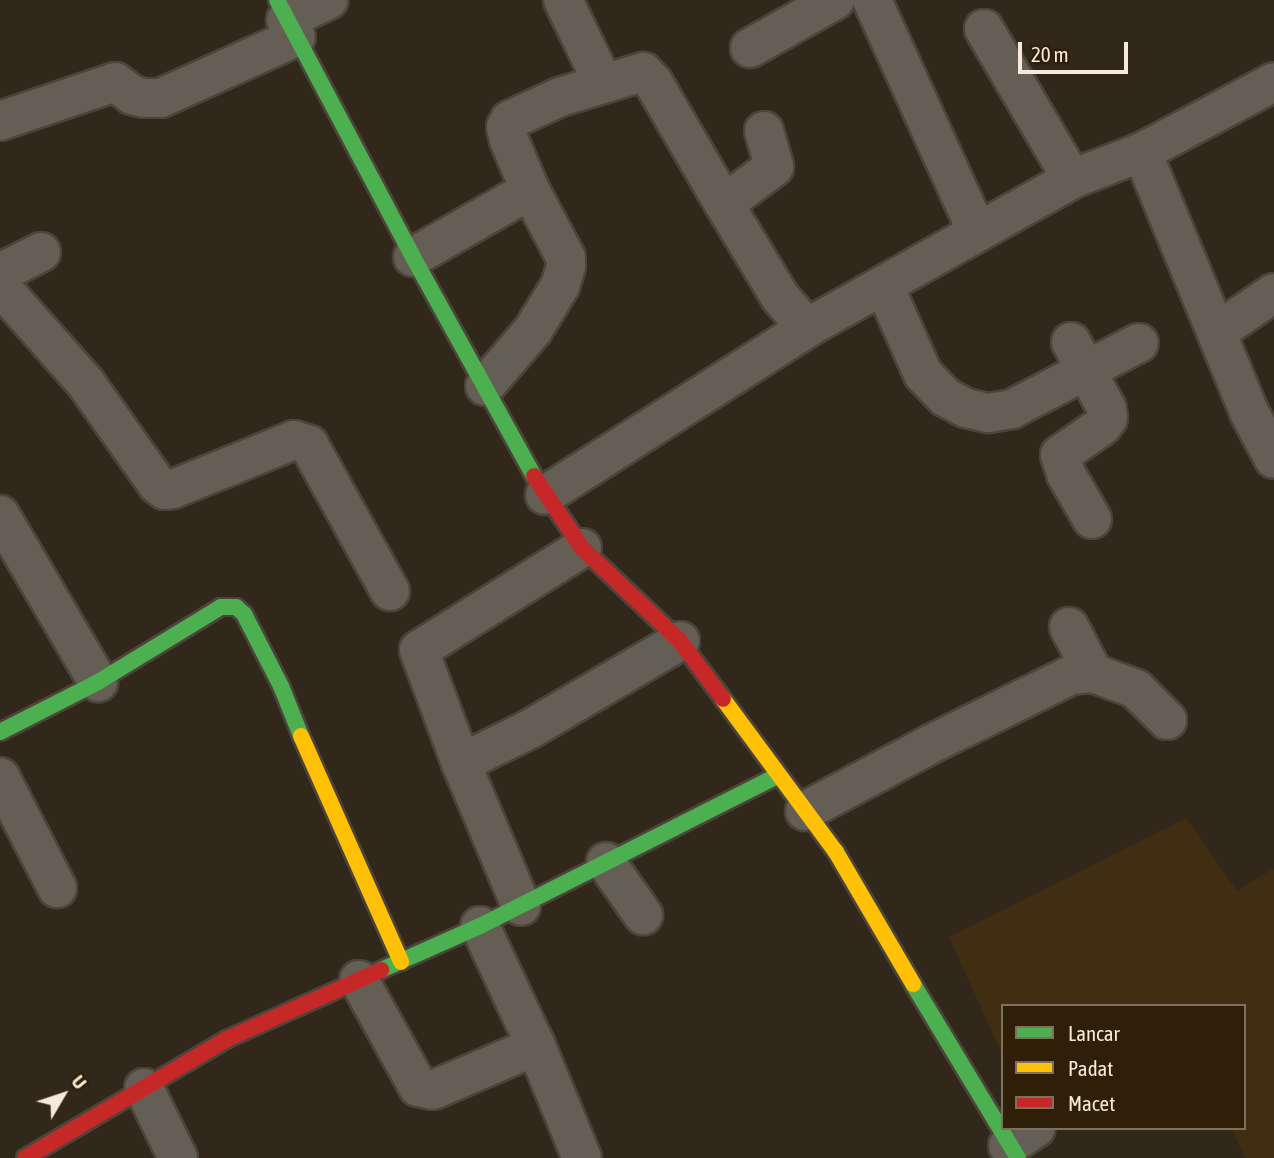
<!DOCTYPE html>
<style>
body{margin:0}
#map{position:relative;width:1274px;height:1158px;overflow:hidden;background:#31281b;font-family:"Asap Condensed",sans-serif}
div>[style]{position:absolute}
.built>*{inset:0;background:#412d11}
.roads{filter:drop-shadow(2px 0 #4c443a) drop-shadow(-2px 0 #4c443a) drop-shadow(0 2px #4c443a) drop-shadow(0 -2px #4c443a)}
.street>*{height:38px;margin:-19px;padding:0 19px;transform-origin:19px;border-radius:19px;background:#655e55}
.fast>*{height:16px;margin:-8px;padding:0 8px;transform-origin:8px;border-radius:8px;background:#4caf50}
.slow>*{height:16px;margin:-8px;padding:0 8px;transform-origin:8px;border-radius:8px;background:#ffc107}
.jam>*{height:16px;margin:-8px;padding:0 8px;transform-origin:8px;border-radius:8px;background:#c62828}
span{translate:-50% -50%;white-space:nowrap;text-align:center;line-height:1.15;-webkit-text-stroke:5px #301f08;paint-order:stroke}
.legend{position:absolute;left:1001px;top:1004px;width:245px;height:126px;box-sizing:border-box;background:#301f08;border:2px solid #7f705c;margin:0;padding:9px 12px;list-style:none;font-size:21px;color:#f5e9db}
.legend li{display:flex;align-items:center;gap:14px;height:35px}
.legend b{width:35px;border:2px solid #7f705c}
.north{position:absolute;left:28px;top:1060px;width:70px;height:70px;-webkit-text-stroke:5px #301f08;paint-order:stroke;rotate:51deg;font-size:19px;font-weight:700;line-height:28px;text-align:center;color:#f5e9db}
.north::after{content:'';display:block;margin:auto;width:24px;height:32px;background:#f5e9db;clip-path:polygon(50% 0,100% 100%,50% 72%,0 100%)}
.scale{position:absolute;left:1018px;top:42px;width:110px;height:32px;box-sizing:border-box;border:4px solid #f5e9db;border-top:0;padding-left:9px;font-size:21px;line-height:24px;white-space:nowrap;color:#f5e9db;-webkit-text-stroke:5px #301f08;paint-order:stroke}
</style>
<div id="map">
<div class="built">
<div style="clip-path:polygon(1186px 818px,1237px 891px,1274px 868px,1274px 1158px,1245px 1158px,1231px 1128px,1244px 1128px,1244px 1006px,1003px 1006px,1003px 1056px,949px 937px)"></div>
</div>
<div class="roads">
<div class="street">
<div style="left:563px;top:0;width:92px;rotate:64.3deg"></div>
<div style="left:872px;top:0;width:255px;rotate:65.6deg"></div>
<div style="left:286px;top:20px;width:47px;rotate:-25.5deg"></div>
<div style="left:984px;top:29px;width:174px;rotate:59.6deg"></div>
<div style="left:1072px;top:179px;width:75px;rotate:-21.1deg"></div>
<div style="left:1142px;top:152px;width:149px;rotate:-27.9deg"></div>
<div style="left:750px;top:48px;width:98px;rotate:-29.5deg"></div>
<div style="left:0;top:121px;width:121px;rotate:-18.7deg"></div>
<div style="left:115px;top:82px;width:21px;rotate:37deg"></div>
<div style="left:132px;top:95px;width:12px;rotate:14deg"></div>
<div style="left:144px;top:98px;width:17px"></div>
<div style="left:161px;top:98px;width:148px;rotate:-24.3deg"></div>
<div style="left:764px;top:131px;width:37px;rotate:74deg"></div>
<div style="left:774px;top:167px;width:62px;rotate:143.5deg"></div>
<div style="left:724px;top:204px;width:109px;rotate:58.9deg"></div>
<div style="left:780px;top:297px;width:41px;rotate:48.9deg"></div>
<div style="left:1142px;top:152px;width:281px;rotate:67.6deg"></div>
<div style="left:1249px;top:412px;width:53px;rotate:62deg"></div>
<div style="left:413px;top:257px;width:135px;rotate:-29.8deg"></div>
<div style="left:0;top:273px;width:46px;rotate:-27.1deg"></div>
<div style="left:0;top:286px;width:128px;rotate:48.5deg"></div>
<div style="left:85px;top:382px;width:125px;rotate:54.8deg"></div>
<div style="left:157px;top:484px;width:10px;rotate:37deg"></div>
<div style="left:165px;top:490px;width:8px;rotate:-7deg"></div>
<div style="left:173px;top:489px;width:131px;rotate:-22deg"></div>
<div style="left:294px;top:440px;width:16px;rotate:18deg"></div>
<div style="left:309px;top:445px;width:167px;rotate:61deg"></div>
<div style="left:884px;top:286px;width:96px;rotate:66.1deg"></div>
<div style="left:923px;top:374px;width:32px;rotate:46deg"></div>
<div style="left:945px;top:397px;width:24px;rotate:28deg"></div>
<div style="left:966px;top:408px;width:23px;rotate:13deg"></div>
<div style="left:988px;top:413px;width:24px;rotate:-9deg"></div>
<div style="left:1012px;top:409px;width:143px;rotate:-27.5deg"></div>
<div style="left:1217px;top:332px;width:69px;rotate:-34.4deg"></div>
<div style="left:1071px;top:342px;width:76px;rotate:61.8deg"></div>
<div style="left:1107px;top:409px;width:9px;rotate:84deg"></div>
<div style="left:1108px;top:418px;width:10px;rotate:127deg"></div>
<div style="left:1102px;top:426px;width:51px;rotate:145.4deg"></div>
<div style="left:1060px;top:455px;width:20px;rotate:72deg"></div>
<div style="left:1066px;top:474px;width:52px;rotate:60deg"></div>
<div style="left:485px;top:386px;width:74px;rotate:-49.4deg"></div>
<div style="left:533px;top:330px;width:52px;rotate:-58.5deg"></div>
<div style="left:560px;top:286px;width:21px;rotate:-73deg"></div>
<div style="left:566px;top:266px;width:8px;rotate:-90deg"></div>
<div style="left:566px;top:258px;width:77px;rotate:-117.9deg"></div>
<div style="left:530px;top:190px;width:54px;rotate:-112.8deg"></div>
<div style="left:509px;top:140px;width:13px;rotate:-103deg"></div>
<div style="left:506px;top:127px;width:8px;rotate:-60deg"></div>
<div style="left:510px;top:120px;width:55px;rotate:-24.7deg"></div>
<div style="left:560px;top:97px;width:87px;rotate:-16.8deg"></div>
<div style="left:643px;top:72px;width:14px;rotate:45deg"></div>
<div style="left:653px;top:82px;width:141px;rotate:59.8deg"></div>
<div style="left:545px;top:495px;width:311px;rotate:-32.5deg"></div>
<div style="left:807px;top:328px;width:304px;rotate:-29.3deg"></div>
<div style="left:0;top:515px;width:194px;rotate:59.6deg"></div>
<div style="left:582px;top:548px;width:192px;rotate:148deg"></div>
<div style="left:419px;top:650px;width:121px;rotate:69.6deg"></div>
<div style="left:461px;top:763px;width:77px;rotate:-26.2deg"></div>
<div style="left:530px;top:729px;width:174px;rotate:-30.4deg"></div>
<div style="left:1069px;top:627px;width:52px;rotate:62.4deg"></div>
<div style="left:461px;top:763px;width:155px;rotate:67.2deg"></div>
<div style="left:0;top:777px;width:125px;rotate:62.8deg"></div>
<div style="left:805px;top:811px;width:143px;rotate:-28deg"></div>
<div style="left:931px;top:744px;width:156px;rotate:-26.2deg"></div>
<div style="left:1071px;top:675px;width:22px;rotate:-5deg"></div>
<div style="left:1093px;top:673px;width:46px;rotate:20.4deg"></div>
<div style="left:1136px;top:689px;width:44px;rotate:45deg"></div>
<div style="left:606px;top:862px;width:65px;rotate:55.1deg"></div>
<div style="left:480px;top:926px;width:132px;rotate:65deg"></div>
<div style="left:536px;top:1046px;width:121px;rotate:67.7deg"></div>
<div style="left:359px;top:980px;width:122px;rotate:61.1deg"></div>
<div style="left:418px;top:1087px;width:15px;rotate:11deg"></div>
<div style="left:433px;top:1090px;width:112px;rotate:-23.1deg"></div>
<div style="left:144px;top:1088px;width:78px;rotate:64.1deg"></div>
<div style="left:1008px;top:1146px;width:33px;rotate:-33deg"></div>
</div>
<div class="fast">
<div style="left:277px;top:0;width:291px;rotate:62.1deg"></div>
<div style="left:413px;top:257px;width:250px;rotate:61.1deg"></div>
<div style="left:0;top:732px;width:110px;rotate:-27deg"></div>
<div style="left:98px;top:682px;width:144px;rotate:-31.4deg"></div>
<div style="left:221px;top:607px;width:15px"></div>
<div style="left:236px;top:607px;width:11px;rotate:41deg"></div>
<div style="left:244px;top:614px;width:81px;rotate:62.8deg"></div>
<div style="left:281px;top:686px;width:54px;rotate:68.2deg"></div>
<div style="left:381px;top:970px;width:108px;rotate:-24deg"></div>
<div style="left:480px;top:926px;width:333px;rotate:-26.8deg"></div>
<div style="left:913px;top:984px;width:203px;rotate:58.9deg"></div>
</div>
<div class="slow">
<div style="left:723px;top:699px;width:190px;rotate:53.6deg"></div>
<div style="left:836px;top:852px;width:153px;rotate:59.7deg"></div>
<div style="left:301px;top:736px;width:247px;rotate:66.1deg"></div>
</div>
<div class="jam">
<div style="left:534px;top:476px;width:87px;rotate:56.3deg"></div>
<div style="left:582px;top:548px;width:135px;rotate:43.5deg"></div>
<div style="left:680px;top:641px;width:72px;rotate:53.4deg"></div>
<div style="left:25px;top:1158px;width:234px;rotate:-30.5deg"></div>
<div style="left:227px;top:1039px;width:169px;rotate:-24.1deg"></div>
</div>
</div>
<ul class="legend">
<li><b style="height:9px;background:#4caf50"></b>Lancar</li>
<li><b style="height:9px;background:#ffc107"></b>Padat</li>
<li><b style="height:9px;background:#c62828"></b>Macet</li>
</ul>
<div class="north">U</div>
<div class="scale">20 m</div>
</div>
